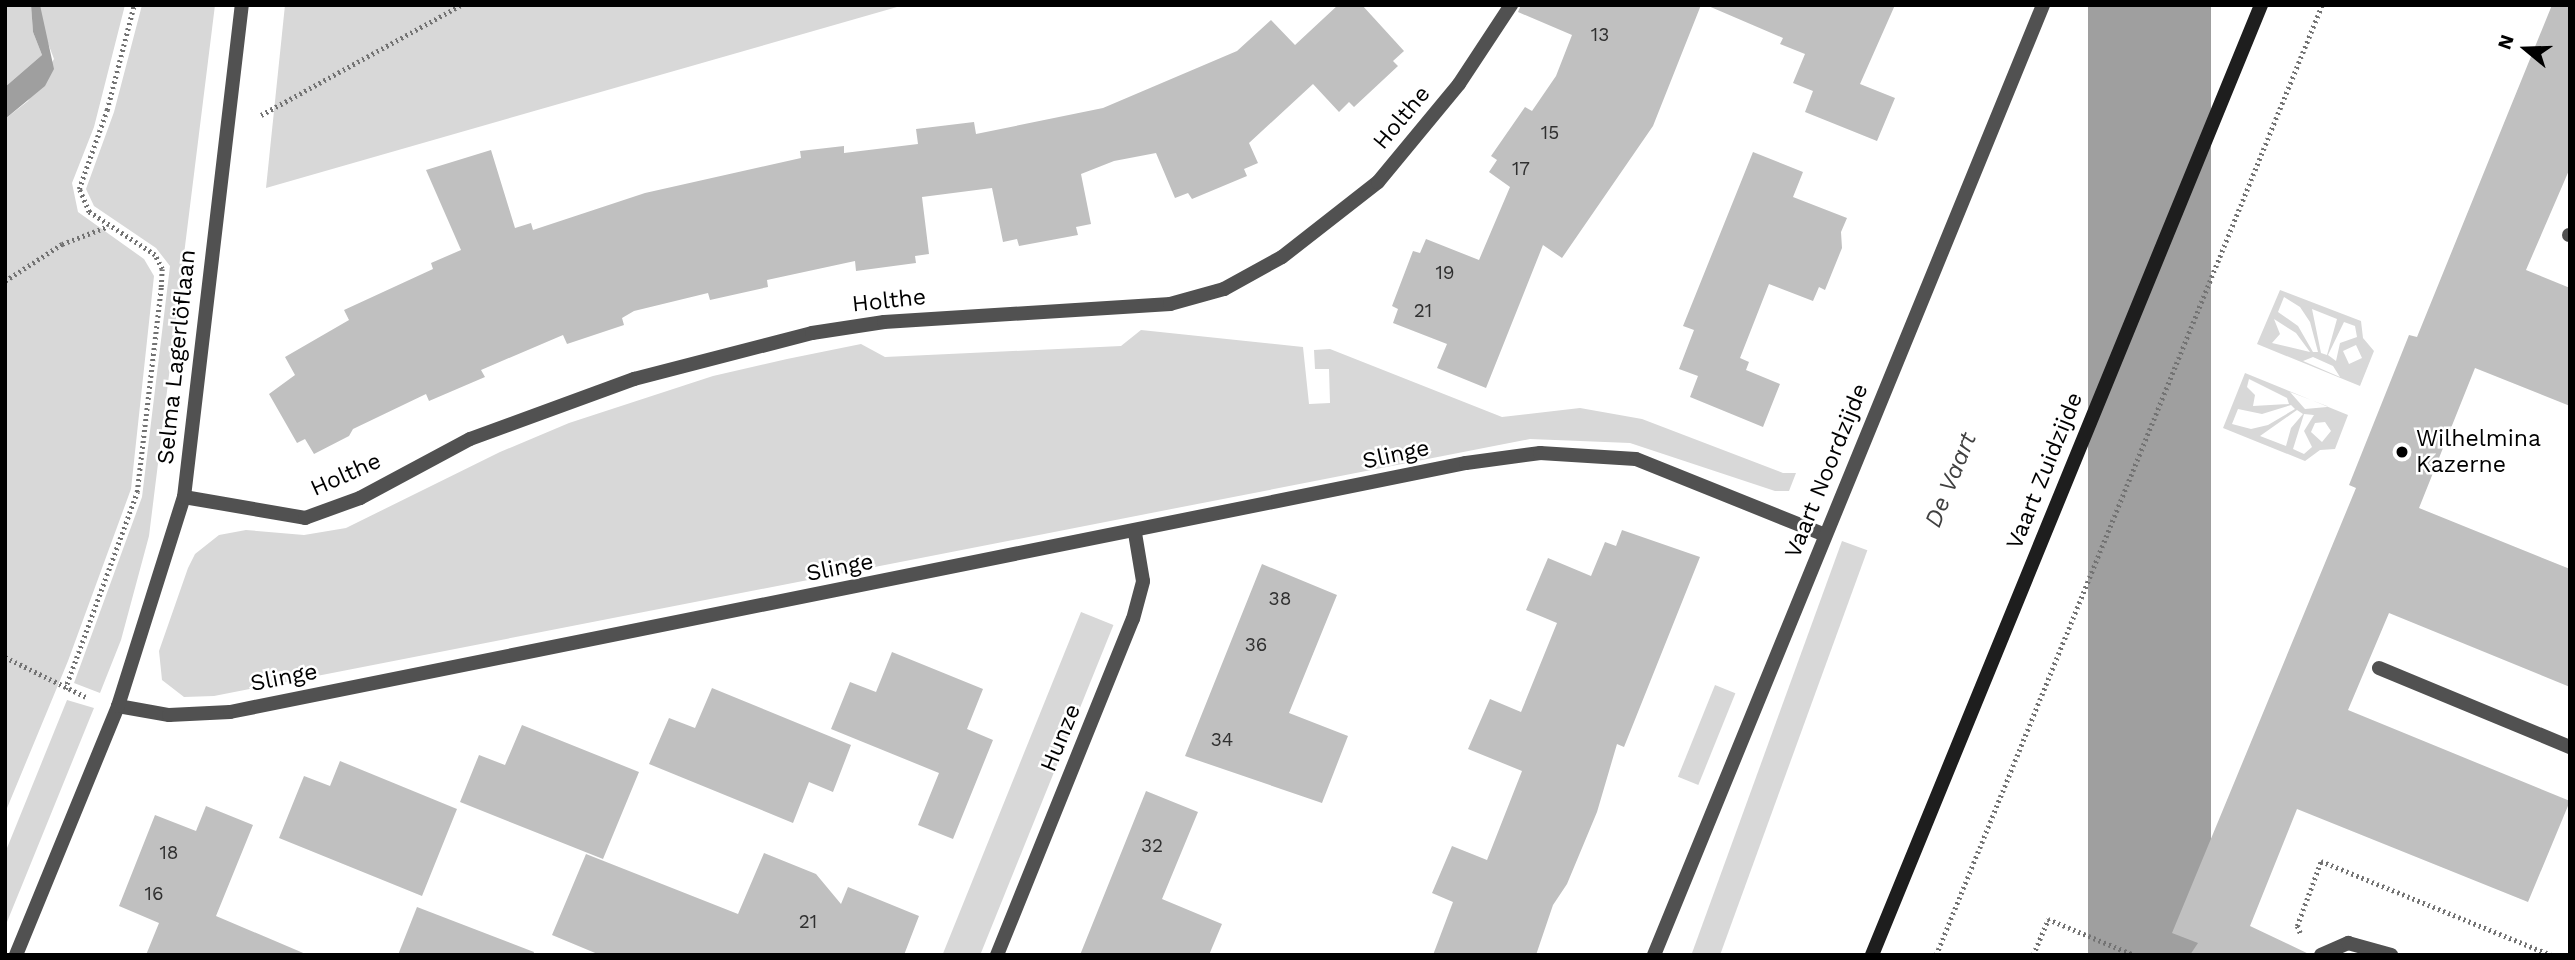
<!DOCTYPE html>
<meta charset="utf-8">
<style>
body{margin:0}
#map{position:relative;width:2575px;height:960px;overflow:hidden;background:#fff;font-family:"Work Sans",sans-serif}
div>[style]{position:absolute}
.green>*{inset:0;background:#d8d8d8;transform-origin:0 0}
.water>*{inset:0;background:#9f9f9f;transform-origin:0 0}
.building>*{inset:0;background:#c0c0c0}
.path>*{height:4.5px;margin-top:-2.25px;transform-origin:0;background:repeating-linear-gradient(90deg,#737373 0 2px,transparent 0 5.5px)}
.service>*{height:14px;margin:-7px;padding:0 7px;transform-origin:7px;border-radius:7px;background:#515151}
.minor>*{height:14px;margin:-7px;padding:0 7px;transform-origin:7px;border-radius:7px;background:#515151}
.secondary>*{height:14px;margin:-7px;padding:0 7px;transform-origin:7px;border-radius:7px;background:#1e1e1e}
.dots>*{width:19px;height:19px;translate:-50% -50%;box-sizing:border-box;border:4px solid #fff;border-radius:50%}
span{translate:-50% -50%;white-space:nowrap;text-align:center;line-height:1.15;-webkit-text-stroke:5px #fff;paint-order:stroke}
.number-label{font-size:19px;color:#303030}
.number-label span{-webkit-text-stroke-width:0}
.street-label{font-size:23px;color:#000}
.poi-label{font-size:23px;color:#000}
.left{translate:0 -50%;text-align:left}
.water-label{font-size:24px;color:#404040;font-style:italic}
.frame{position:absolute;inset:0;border:7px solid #000;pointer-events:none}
.north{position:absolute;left:2491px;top:14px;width:70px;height:70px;-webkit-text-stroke:5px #fff;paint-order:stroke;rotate:289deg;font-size:19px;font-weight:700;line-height:28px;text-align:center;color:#000}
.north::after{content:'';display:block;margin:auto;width:24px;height:32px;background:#000;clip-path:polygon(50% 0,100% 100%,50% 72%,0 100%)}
</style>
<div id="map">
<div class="green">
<div style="clip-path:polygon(5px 5px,31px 5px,33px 32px,42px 55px,5px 87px)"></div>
<div style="clip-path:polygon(40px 5px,125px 5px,94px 127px,72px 183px,78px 212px,144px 259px,154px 276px,131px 489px,68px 661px,5px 813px,5px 119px,28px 101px,54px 59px,40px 22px)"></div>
<div style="clip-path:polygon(142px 5px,215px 5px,149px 536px,121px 640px,100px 693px,74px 683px,142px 497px,170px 266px,156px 248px,94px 206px,86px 189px,114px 112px)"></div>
<div style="clip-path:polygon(285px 5px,904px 5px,266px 188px)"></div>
<div style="clip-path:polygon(evenodd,2280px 290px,2361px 321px,2363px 338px,2374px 351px,2360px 386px,2257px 344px,2280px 290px,2284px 297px,2300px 307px,2310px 322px,2318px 352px,2313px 352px,2298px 326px,2278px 312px,2284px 297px,2280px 290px,2312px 309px,2337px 319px,2327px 355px,2321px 353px,2312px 309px,2280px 290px,2274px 319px,2296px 333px,2310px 352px,2272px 343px,2280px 334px,2274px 319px,2280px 290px,2344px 322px,2355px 326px,2357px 337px,2340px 343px,2336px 361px,2328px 355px,2344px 322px,2280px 290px,2356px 345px,2362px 358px,2349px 364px,2343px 351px,2356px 345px,2280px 290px,2313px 357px,2333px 366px,2340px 377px,2303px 361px,2313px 357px)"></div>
<div style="clip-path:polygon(1141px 330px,1303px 347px,1309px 404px,1330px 403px,1329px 369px,1315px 369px,1314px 350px,1330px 349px,1502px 417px,1580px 408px,1642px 419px,1783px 473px,1796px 473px,1789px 491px,1775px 491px,1630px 443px,1530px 439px,214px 696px,184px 697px,162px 680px,159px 651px,188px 568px,195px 554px,219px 535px,246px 530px,304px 535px,346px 528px,500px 452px,569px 423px,713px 376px,787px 359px,861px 344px,885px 357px,1121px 346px)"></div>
<div style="clip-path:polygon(evenodd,2245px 373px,2348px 415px,2335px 449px,2320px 450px,2305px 461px,2223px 428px,2245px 373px,2249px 379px,2287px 398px,2289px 404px,2253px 406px,2255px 395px,2247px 387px,2249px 379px,2245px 373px,2290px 392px,2327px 406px,2327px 407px,2305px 409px,2290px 392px,2245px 373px,2291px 405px,2295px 409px,2268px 425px,2251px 429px,2232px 424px,2238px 409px,2262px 414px,2291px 405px,2245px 373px,2297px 410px,2303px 414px,2291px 428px,2286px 446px,2260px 436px,2297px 410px,2245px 373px,2304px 414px,2314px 415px,2304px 431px,2312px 447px,2304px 454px,2293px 449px,2304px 414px,2245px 373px,2325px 422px,2331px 431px,2322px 442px,2311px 432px,2315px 423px,2325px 422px)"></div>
<div style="left:1842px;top:541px;width:27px;height:446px;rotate:20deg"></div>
<div style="left:1081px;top:612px;width:35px;height:370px;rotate:22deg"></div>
<div style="left:1715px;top:685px;width:22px;height:99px;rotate:22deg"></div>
<div style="clip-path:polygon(67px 700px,94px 708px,5px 927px,5px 853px)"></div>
</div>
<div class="water">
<div style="clip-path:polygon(31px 5px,40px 5px,54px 69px,45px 86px,5px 119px,5px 87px,42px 55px,33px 32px)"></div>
<div style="left:2088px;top:5px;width:123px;height:1025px"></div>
</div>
<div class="building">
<div style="clip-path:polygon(1338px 5px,1362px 5px,1404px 51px,1393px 61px,1398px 66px,1354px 107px,1349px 102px,1339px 112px,1313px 84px,1249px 143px,1258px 163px,1244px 169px,1247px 176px,1192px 199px,1188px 193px,1175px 198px,1156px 153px,1114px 161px,1081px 174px,1091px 224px,1076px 227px,1078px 235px,1019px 246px,1017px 239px,1003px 242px,992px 188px,922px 197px,929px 254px,915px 256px,916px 263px,856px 271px,855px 261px,767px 280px,768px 287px,710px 300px,708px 293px,634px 311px,622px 318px,624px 325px,567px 344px,563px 335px,481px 370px,485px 377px,429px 401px,426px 394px,353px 429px,349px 436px,314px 454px,305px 439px,297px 443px,269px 394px,295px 375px,285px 357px,349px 320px,344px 310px,433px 269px,431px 263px,461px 250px,426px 170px,491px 150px,515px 228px,531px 223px,533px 230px,645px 193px,801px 158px,800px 151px,844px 146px,844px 153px,918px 144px,916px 129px,974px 122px,976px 134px,1103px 108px,1237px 51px,1271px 20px,1295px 45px)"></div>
<div style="clip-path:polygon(1521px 5px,1701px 5px,1653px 126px,1562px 258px,1543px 245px,1486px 388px,1437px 368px,1447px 344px,1393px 323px,1398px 309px,1392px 306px,1413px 251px,1420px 253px,1426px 239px,1479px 260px,1510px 187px,1489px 172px,1497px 160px,1491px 156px,1525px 107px,1532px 111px,1556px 76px,1572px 35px,1518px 12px)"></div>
<div style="clip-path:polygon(1706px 5px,1895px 5px,1860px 84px,1895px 98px,1877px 141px,1805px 112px,1813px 91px,1793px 83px,1805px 54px,1780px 44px,1783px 38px)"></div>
<div style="clip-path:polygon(2552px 5px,2570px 5px,2570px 168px,2526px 270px,2570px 288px,2570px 406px,2475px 368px,2419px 508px,2570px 569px,2570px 687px,2389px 613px,2348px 710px,2570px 801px,2528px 902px,2297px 809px,2250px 926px,2311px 955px,2190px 955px,2198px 943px,2172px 933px,2356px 488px,2349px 485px,2409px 335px,2417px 337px)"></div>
<div style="clip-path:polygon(1753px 152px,1803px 172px,1793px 197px,1847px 218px,1841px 232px,1842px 248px,1825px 290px,1819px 287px,1813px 301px,1769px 284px,1740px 358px,1749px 362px,1746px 370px,1780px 384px,1763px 427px,1690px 397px,1698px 376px,1679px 369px,1694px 330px,1683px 326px)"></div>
<div style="clip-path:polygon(1622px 530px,1700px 557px,1624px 747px,1617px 744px,1597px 812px,1567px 884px,1553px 905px,1536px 955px,1433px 955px,1453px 902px,1432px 893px,1452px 846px,1487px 860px,1522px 771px,1468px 749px,1490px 699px,1521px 712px,1557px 623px,1526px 610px,1548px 558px,1591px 576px,1605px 542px,1616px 546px)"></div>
<div style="clip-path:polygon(1262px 564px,1337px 595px,1289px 713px,1348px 736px,1322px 803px,1185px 756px)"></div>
<div style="clip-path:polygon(892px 652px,983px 689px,967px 729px,993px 740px,953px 839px,918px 825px,939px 773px,831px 729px,850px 682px,876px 692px)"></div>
<div style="clip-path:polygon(712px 688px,851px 745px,833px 792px,809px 782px,793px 823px,649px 764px,669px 718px,695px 728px)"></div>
<div style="clip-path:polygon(522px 725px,639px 772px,603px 859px,460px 802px,479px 755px,505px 765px)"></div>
<div style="clip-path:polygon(340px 761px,457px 809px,422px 896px,279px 838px,304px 776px,330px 786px)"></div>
<div style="clip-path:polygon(1146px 791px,1198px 812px,1162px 899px,1222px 924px,1209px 955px,1080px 955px)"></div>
<div style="clip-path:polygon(206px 806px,253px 825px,216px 916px,308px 955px,146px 955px,159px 923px,119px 906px,155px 815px,196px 831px)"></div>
<div style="clip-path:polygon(764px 853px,816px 874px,841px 904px,848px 887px,919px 916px,904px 955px,600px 955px,552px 935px,586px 854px,738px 914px)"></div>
<div style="clip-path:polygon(417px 907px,534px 952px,533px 955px,398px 955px)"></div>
</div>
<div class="path">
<div style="left:261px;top:115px;width:228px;rotate:-28.8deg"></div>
<div style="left:5px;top:281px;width:68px;rotate:-33deg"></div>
<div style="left:62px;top:244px;width:50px;rotate:-21deg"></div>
<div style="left:5px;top:657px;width:90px;rotate:26.3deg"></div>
<div style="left:65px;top:689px;width:210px;rotate:-69.9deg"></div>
<div style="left:137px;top:492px;width:206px;rotate:-83.3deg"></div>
<div style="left:161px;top:287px;width:18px;rotate:-87deg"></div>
<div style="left:162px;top:269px;width:16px;rotate:-117deg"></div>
<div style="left:155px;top:255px;width:79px;rotate:-146.9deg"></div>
<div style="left:89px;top:212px;width:25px;rotate:-113deg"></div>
<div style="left:79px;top:189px;width:84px;rotate:-70.5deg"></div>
<div style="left:107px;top:110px;width:108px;rotate:-75.6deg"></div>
<div style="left:2300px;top:933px;width:8px;rotate:-113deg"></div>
<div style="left:2297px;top:926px;width:69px;rotate:-69.7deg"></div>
<div style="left:2321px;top:861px;width:248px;rotate:22.2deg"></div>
<div style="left:1936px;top:955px;width:1025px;rotate:-67.89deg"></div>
<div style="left:2033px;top:955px;width:39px;rotate:-67deg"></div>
<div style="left:2048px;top:919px;width:93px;rotate:22.7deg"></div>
</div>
<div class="service">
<div style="left:2569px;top:235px;width:1px"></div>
<div style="left:2379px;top:668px;width:207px;rotate:22.5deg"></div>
<div style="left:2321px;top:955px;width:30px;rotate:-24deg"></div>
<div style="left:2348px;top:943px;width:45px;rotate:15.6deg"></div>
</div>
<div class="minor">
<div style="left:184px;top:497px;width:123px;rotate:9.8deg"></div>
<div style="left:305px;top:518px;width:59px;rotate:-20deg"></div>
<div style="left:360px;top:498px;width:125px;rotate:-28.2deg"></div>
<div style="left:470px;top:439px;width:175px;rotate:-20.1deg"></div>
<div style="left:634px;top:379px;width:184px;rotate:-14.5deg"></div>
<div style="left:812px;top:333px;width:73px;rotate:-8.7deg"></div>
<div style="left:884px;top:322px;width:287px;rotate:-3.6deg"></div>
<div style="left:1170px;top:304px;width:56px;rotate:-15.5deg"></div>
<div style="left:1224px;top:289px;width:66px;rotate:-28.9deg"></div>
<div style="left:1282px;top:257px;width:122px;rotate:-38deg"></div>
<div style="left:1378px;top:182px;width:127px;rotate:-50.4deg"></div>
<div style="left:1459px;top:84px;width:95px;rotate:-56.6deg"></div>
<div style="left:118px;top:706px;width:52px;rotate:10deg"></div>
<div style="left:169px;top:715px;width:61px;rotate:-2.8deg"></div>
<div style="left:230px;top:712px;width:1261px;rotate:-11.39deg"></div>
<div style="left:1466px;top:463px;width:75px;rotate:-7.7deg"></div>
<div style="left:1540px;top:453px;width:96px;rotate:3.6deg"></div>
<div style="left:1636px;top:459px;width:204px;rotate:21.9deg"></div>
<div style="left:16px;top:955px;width:269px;rotate:-67.7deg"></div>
<div style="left:118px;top:706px;width:219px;rotate:-72.5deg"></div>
<div style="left:184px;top:497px;width:495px;rotate:-83.3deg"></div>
<div style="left:997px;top:955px;width:362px;rotate:-68deg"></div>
<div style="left:1133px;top:619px;width:39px;rotate:-75deg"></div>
<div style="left:1143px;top:581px;width:49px;rotate:-99.5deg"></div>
<div style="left:1654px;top:955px;width:1027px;rotate:-67.73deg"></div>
</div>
<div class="secondary">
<div style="left:1872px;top:955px;width:1027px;rotate:-67.73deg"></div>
</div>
<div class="dots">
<div style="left:2402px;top:452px;background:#000"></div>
</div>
<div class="number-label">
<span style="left:1600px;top:35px">13</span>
<span style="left:1550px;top:133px">15</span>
<span style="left:1521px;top:169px">17</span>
<span style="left:1445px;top:273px">19</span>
<span style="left:1423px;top:311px">21</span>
<span style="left:1280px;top:599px">38</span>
<span style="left:1256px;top:645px">36</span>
<span style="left:1222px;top:740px">34</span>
<span style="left:1152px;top:846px">32</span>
<span style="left:169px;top:853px">18</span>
<span style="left:154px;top:894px">16</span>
<span style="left:808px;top:922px">21</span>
</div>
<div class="street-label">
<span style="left:1402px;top:118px;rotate:-50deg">Holthe</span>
<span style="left:889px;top:301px;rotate:-6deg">Holthe</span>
<span style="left:177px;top:357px;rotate:-84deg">Selma Lagerlöflaan</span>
<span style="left:1396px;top:455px;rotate:-12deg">Slinge</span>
<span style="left:1827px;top:471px;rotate:-68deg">Vaart Noordzijde</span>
<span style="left:2045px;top:471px;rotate:-68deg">Vaart Zuidzijde</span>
<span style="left:346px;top:475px;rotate:-24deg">Holthe</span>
<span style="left:840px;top:568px;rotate:-11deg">Slinge</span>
<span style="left:284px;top:678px;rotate:-11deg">Slinge</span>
<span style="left:1061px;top:738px;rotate:-68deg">Hunze</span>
</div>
<div class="poi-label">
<span class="left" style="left:2416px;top:452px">Wilhelmina<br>Kazerne</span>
</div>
<div class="water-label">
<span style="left:1951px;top:480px;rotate:-68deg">De Vaart</span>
</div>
<div class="frame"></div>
<div class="north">N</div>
</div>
